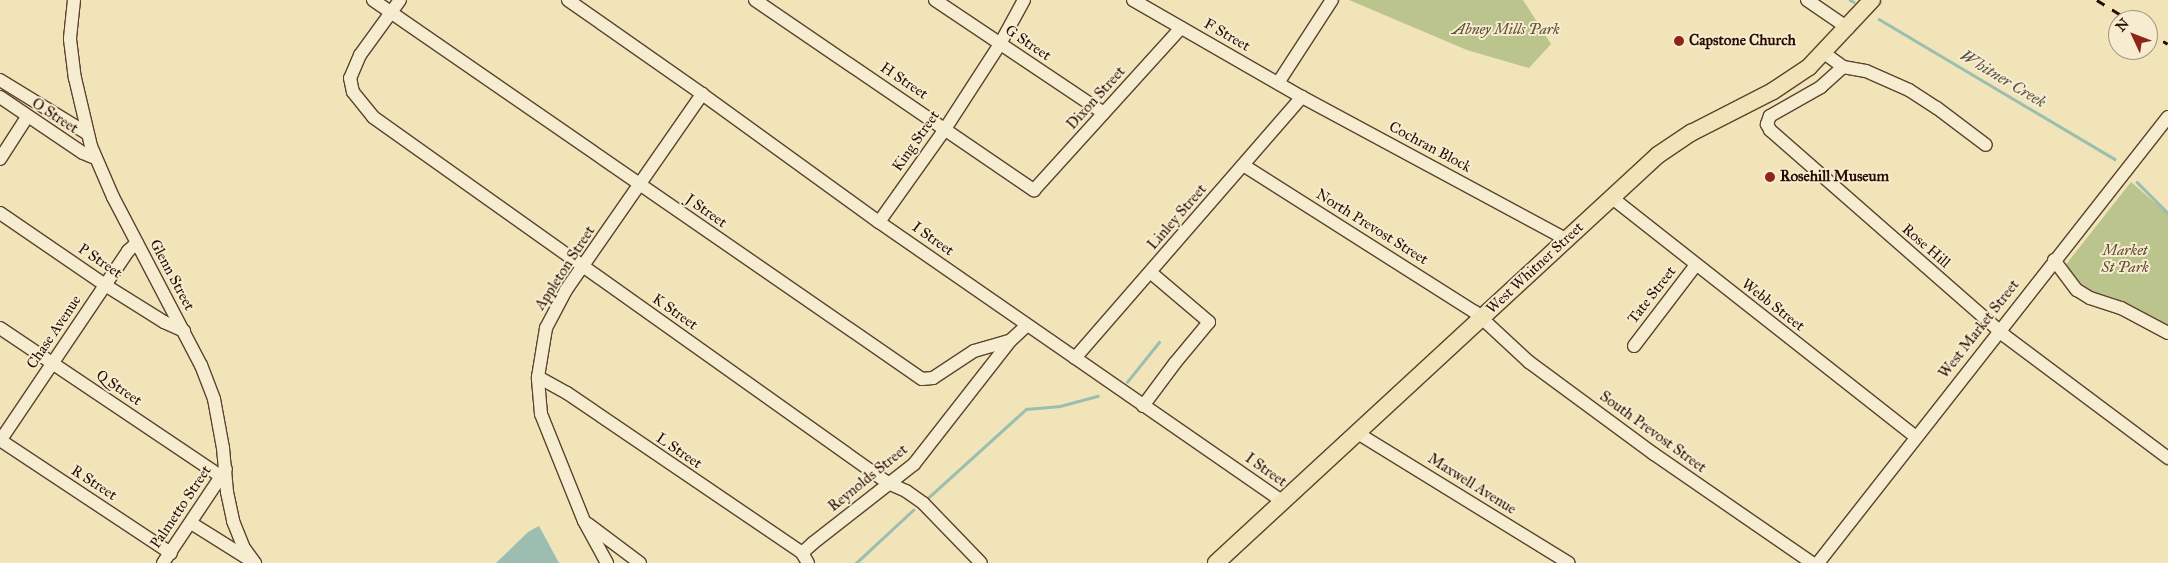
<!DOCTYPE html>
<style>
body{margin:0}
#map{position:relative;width:2168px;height:563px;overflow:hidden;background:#f1e4b8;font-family:"IM FELL Great Primer",serif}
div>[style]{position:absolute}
.green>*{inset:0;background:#bcc48d}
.water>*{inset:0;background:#9bbeb1}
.stream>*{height:2.5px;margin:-1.25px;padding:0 1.25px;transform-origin:1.25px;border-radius:1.25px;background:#9bbeb1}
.roads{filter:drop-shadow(1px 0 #5c422f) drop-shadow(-1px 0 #5c422f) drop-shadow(0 1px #5c422f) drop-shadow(0 -1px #5c422f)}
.minor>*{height:12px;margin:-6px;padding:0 6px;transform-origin:6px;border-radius:6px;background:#f6edd1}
.major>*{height:16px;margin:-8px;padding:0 8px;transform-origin:8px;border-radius:8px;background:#f1e4b8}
.rail>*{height:2.5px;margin-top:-1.25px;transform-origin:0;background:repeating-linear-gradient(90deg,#2b0c01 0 9px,transparent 0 18px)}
.dots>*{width:14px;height:14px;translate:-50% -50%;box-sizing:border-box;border:2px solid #f6edd1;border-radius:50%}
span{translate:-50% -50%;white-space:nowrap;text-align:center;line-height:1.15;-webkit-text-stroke:4px #f6edd1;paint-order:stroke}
.park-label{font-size:15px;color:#5e4c32;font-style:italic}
.street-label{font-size:15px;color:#2b0c01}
.poi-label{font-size:15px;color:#2b0c01;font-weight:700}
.left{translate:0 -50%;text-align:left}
.water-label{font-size:16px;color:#585347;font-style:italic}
.north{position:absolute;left:2108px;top:10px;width:50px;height:50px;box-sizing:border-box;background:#f6edd1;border:1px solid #a5937e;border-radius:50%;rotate:313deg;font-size:14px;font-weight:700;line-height:20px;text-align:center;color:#2b0c01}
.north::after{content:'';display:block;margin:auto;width:18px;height:22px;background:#8f2418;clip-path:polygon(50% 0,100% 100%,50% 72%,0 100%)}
</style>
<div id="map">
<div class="green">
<div style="clip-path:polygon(1349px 0,1523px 0,1551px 44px,1529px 68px,1467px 50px)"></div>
<div style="clip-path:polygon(2131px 182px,2168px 214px,2168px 328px,2131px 306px,2085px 290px,2064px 267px)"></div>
</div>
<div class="water">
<div style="clip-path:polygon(539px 526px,559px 563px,496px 563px,528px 532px)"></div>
</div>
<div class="stream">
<div style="left:1850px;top:0;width:4px;rotate:27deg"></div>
<div style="left:1879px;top:19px;width:274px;rotate:30.7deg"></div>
<div style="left:2137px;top:182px;width:44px;rotate:45deg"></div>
<div style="left:1127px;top:382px;width:51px;rotate:-51.3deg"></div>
<div style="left:929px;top:497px;width:131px;rotate:-42.2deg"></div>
<div style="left:1026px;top:409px;width:34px;rotate:-5deg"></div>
<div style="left:1060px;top:406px;width:39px;rotate:-15deg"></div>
<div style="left:856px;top:563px;width:78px;rotate:-42.9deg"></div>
</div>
<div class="roads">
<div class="minor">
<div style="left:74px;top:0;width:39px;rotate:96deg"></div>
<div style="left:70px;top:39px;width:39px;rotate:83deg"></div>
<div style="left:75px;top:78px;width:70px;rotate:76.8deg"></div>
<div style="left:91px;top:146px;width:56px;rotate:66.7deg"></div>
<div style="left:113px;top:197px;width:190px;rotate:62.4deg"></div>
<div style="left:201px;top:365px;width:36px;rotate:69deg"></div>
<div style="left:214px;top:399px;width:50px;rotate:79.6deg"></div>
<div style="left:223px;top:448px;width:44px;rotate:84.8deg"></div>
<div style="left:227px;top:492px;width:30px;rotate:78deg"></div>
<div style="left:233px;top:521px;width:29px;rotate:68deg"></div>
<div style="left:244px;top:548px;width:19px;rotate:54deg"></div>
<div style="left:373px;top:0;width:667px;rotate:34.62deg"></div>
<div style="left:922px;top:379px;width:11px;rotate:-5deg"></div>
<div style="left:933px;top:378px;width:49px;rotate:-33.4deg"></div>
<div style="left:974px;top:351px;width:37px;rotate:-16deg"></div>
<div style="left:1010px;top:341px;width:23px;rotate:-43deg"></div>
<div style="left:400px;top:0;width:68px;rotate:126deg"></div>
<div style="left:360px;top:55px;width:25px;rotate:113deg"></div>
<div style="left:350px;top:78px;width:14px;rotate:78deg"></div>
<div style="left:353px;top:92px;width:32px;rotate:51deg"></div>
<div style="left:373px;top:117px;width:632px;rotate:35.4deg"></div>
<div style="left:888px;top:483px;width:20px;rotate:24deg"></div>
<div style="left:906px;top:491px;width:21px;rotate:35deg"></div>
<div style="left:923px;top:503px;width:83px;rotate:46deg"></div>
<div style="left:568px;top:0;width:164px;rotate:35deg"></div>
<div style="left:702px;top:94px;width:218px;rotate:35.9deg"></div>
<div style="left:879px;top:222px;width:490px;rotate:34.7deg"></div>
<div style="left:755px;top:0;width:338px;rotate:34.3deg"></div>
<div style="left:1034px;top:190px;width:219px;rotate:-47.8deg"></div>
<div style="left:935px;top:0;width:203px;rotate:33.8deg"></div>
<div style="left:1133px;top:0;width:195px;rotate:29.9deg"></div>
<div style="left:1302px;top:97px;width:300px;rotate:28.3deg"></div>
<div style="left:1807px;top:0;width:50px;rotate:34.3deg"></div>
<div style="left:1824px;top:53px;width:24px;rotate:36deg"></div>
<div style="left:1843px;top:67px;width:30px;rotate:138deg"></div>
<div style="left:1821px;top:87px;width:59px;rotate:150.4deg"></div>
<div style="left:1770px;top:116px;width:9px;rotate:111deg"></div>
<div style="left:1767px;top:124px;width:7px;rotate:63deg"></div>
<div style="left:1770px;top:130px;width:313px;rotate:41.2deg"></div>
<div style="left:2005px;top:336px;width:204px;rotate:36.8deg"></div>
<div style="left:1843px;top:67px;width:23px;rotate:10deg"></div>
<div style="left:1866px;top:71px;width:47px;rotate:23.8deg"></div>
<div style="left:1909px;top:90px;width:33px;rotate:33deg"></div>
<div style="left:1937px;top:108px;width:61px;rotate:37.1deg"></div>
<div style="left:0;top:80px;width:103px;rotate:31.5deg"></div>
<div style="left:1278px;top:83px;width:99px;rotate:-57deg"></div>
<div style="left:0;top:97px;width:100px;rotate:34deg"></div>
<div style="left:83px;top:153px;width:13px;rotate:23deg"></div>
<div style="left:0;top:159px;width:50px;rotate:-57.3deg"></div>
<div style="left:1243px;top:165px;width:275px;rotate:32.4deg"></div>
<div style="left:1475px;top:312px;width:74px;rotate:42.8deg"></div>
<div style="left:1529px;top:362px;width:155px;rotate:36.4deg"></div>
<div style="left:1654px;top:454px;width:192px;rotate:34.6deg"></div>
<div style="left:1611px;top:197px;width:388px;rotate:38.2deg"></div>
<div style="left:0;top:213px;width:127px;rotate:34.4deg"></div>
<div style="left:105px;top:285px;width:70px;rotate:32.1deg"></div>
<div style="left:164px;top:322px;width:22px;rotate:24deg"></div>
<div style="left:879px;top:222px;width:114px;rotate:-54.6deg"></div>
<div style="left:945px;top:129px;width:101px;rotate:-57.1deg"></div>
<div style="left:1000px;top:44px;width:50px;rotate:-61.4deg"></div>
<div style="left:2054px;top:260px;width:38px;rotate:53deg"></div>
<div style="left:2077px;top:290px;width:15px;rotate:32deg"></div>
<div style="left:2090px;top:298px;width:33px;rotate:18deg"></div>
<div style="left:2121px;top:308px;width:53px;rotate:28deg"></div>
<div style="left:0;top:328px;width:265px;rotate:33.9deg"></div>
<div style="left:1634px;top:346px;width:102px;rotate:-52.6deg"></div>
<div style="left:1075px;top:358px;width:346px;rotate:-49deg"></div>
<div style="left:538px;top:377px;width:33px;rotate:29deg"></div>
<div style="left:567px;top:393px;width:284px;rotate:34.2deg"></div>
<div style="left:1143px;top:406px;width:54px;rotate:-53.3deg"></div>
<div style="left:1175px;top:363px;width:53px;rotate:-50.3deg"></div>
<div style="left:1209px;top:322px;width:77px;rotate:-139.7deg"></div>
<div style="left:1359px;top:434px;width:246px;rotate:31.6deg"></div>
<div style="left:0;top:440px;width:205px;rotate:33.5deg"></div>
<div style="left:0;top:441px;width:229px;rotate:-56deg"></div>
<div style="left:128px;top:251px;width:12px;rotate:-42deg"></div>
<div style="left:191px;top:523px;width:70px;rotate:32.1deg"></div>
<div style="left:588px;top:524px;width:65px;rotate:36.9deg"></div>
<div style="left:163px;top:563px;width:113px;rotate:-56.2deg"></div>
<div style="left:607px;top:563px;width:48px;rotate:-118.7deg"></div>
<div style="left:584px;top:521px;width:115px;rotate:-111.9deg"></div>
<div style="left:541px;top:414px;width:37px;rotate:-95deg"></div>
<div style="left:538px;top:377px;width:50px;rotate:-80.7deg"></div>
<div style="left:546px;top:328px;width:43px;rotate:-62.2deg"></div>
<div style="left:566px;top:290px;width:239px;rotate:-55.2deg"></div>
<div style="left:808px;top:563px;width:12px;rotate:-121deg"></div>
<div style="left:802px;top:553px;width:15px;rotate:-42deg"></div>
<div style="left:813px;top:543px;width:128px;rotate:-38deg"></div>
<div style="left:914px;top:464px;width:156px;rotate:-52deg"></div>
<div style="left:1818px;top:563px;width:567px;rotate:-51.88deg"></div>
</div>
<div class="major">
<div style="left:1216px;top:563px;width:602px;rotate:-42.71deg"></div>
<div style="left:1658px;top:155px;width:40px;rotate:-34deg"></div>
<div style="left:1691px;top:133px;width:92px;rotate:-27.1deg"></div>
<div style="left:1773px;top:91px;width:43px;rotate:-33.7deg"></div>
<div style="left:1809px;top:67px;width:92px;rotate:-46.8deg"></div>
</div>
</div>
<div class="rail">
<div style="left:2097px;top:0;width:38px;rotate:32deg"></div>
<div style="left:2148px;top:32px;width:23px;rotate:31deg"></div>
</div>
<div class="dots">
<div style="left:1679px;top:41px;background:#8f2418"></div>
<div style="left:1770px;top:177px;background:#8f2418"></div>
</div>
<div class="park-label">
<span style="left:1506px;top:30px">Abney Mills Park</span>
<span style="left:2125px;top:259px">Market<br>St Park</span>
</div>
<div class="street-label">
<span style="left:1227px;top:35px;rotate:30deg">F Street</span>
<span style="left:1028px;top:43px;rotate:34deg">G Street</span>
<span style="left:904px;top:81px;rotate:34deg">H Street</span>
<span style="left:1096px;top:98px;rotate:-48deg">Dixon Street</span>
<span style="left:55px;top:116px;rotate:33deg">O Street</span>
<span style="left:916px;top:141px;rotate:-55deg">King Street</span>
<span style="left:1430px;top:147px;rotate:28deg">Cochran Block</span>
<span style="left:706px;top:211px;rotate:35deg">J Street</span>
<span style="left:1177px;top:217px;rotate:-49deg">Linley Street</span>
<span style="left:1372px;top:227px;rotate:32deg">North Prevost Street</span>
<span style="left:933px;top:239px;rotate:35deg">I Street</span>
<span style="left:1926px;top:246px;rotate:41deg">Rose Hill</span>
<span style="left:100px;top:261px;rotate:34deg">P Street</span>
<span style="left:565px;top:268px;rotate:-57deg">Appleton Street</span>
<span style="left:1535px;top:268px;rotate:-43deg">West Whitner Street</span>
<span style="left:172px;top:275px;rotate:62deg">Glenn Street</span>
<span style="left:1652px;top:295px;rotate:-52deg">Tate Street</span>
<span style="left:1773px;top:305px;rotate:38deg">Webb Street</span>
<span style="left:675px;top:312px;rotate:35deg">K Street</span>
<span style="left:1979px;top:329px;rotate:-52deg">West Market Street</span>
<span style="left:54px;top:332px;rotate:-56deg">Chase Avenue</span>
<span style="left:119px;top:388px;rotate:34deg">Q Street</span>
<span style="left:1653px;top:432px;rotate:36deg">South Prevost Street</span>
<span style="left:679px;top:451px;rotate:34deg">L Street</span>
<span style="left:1266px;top:470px;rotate:35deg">I Street</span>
<span style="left:868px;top:478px;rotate:-39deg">Reynolds Street</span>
<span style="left:94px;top:483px;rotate:33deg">R Street</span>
<span style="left:1472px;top:484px;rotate:32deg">Maxwell Avenue</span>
<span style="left:181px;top:507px;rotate:-56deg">Palmetto Street</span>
</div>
<div class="poi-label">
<span class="left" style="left:1689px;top:41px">Capstone Church</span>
<span class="left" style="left:1780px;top:177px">Rosehill Museum</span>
</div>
<div class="water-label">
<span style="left:2003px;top:79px;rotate:31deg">Whitner Creek</span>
</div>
<div class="north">N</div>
</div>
